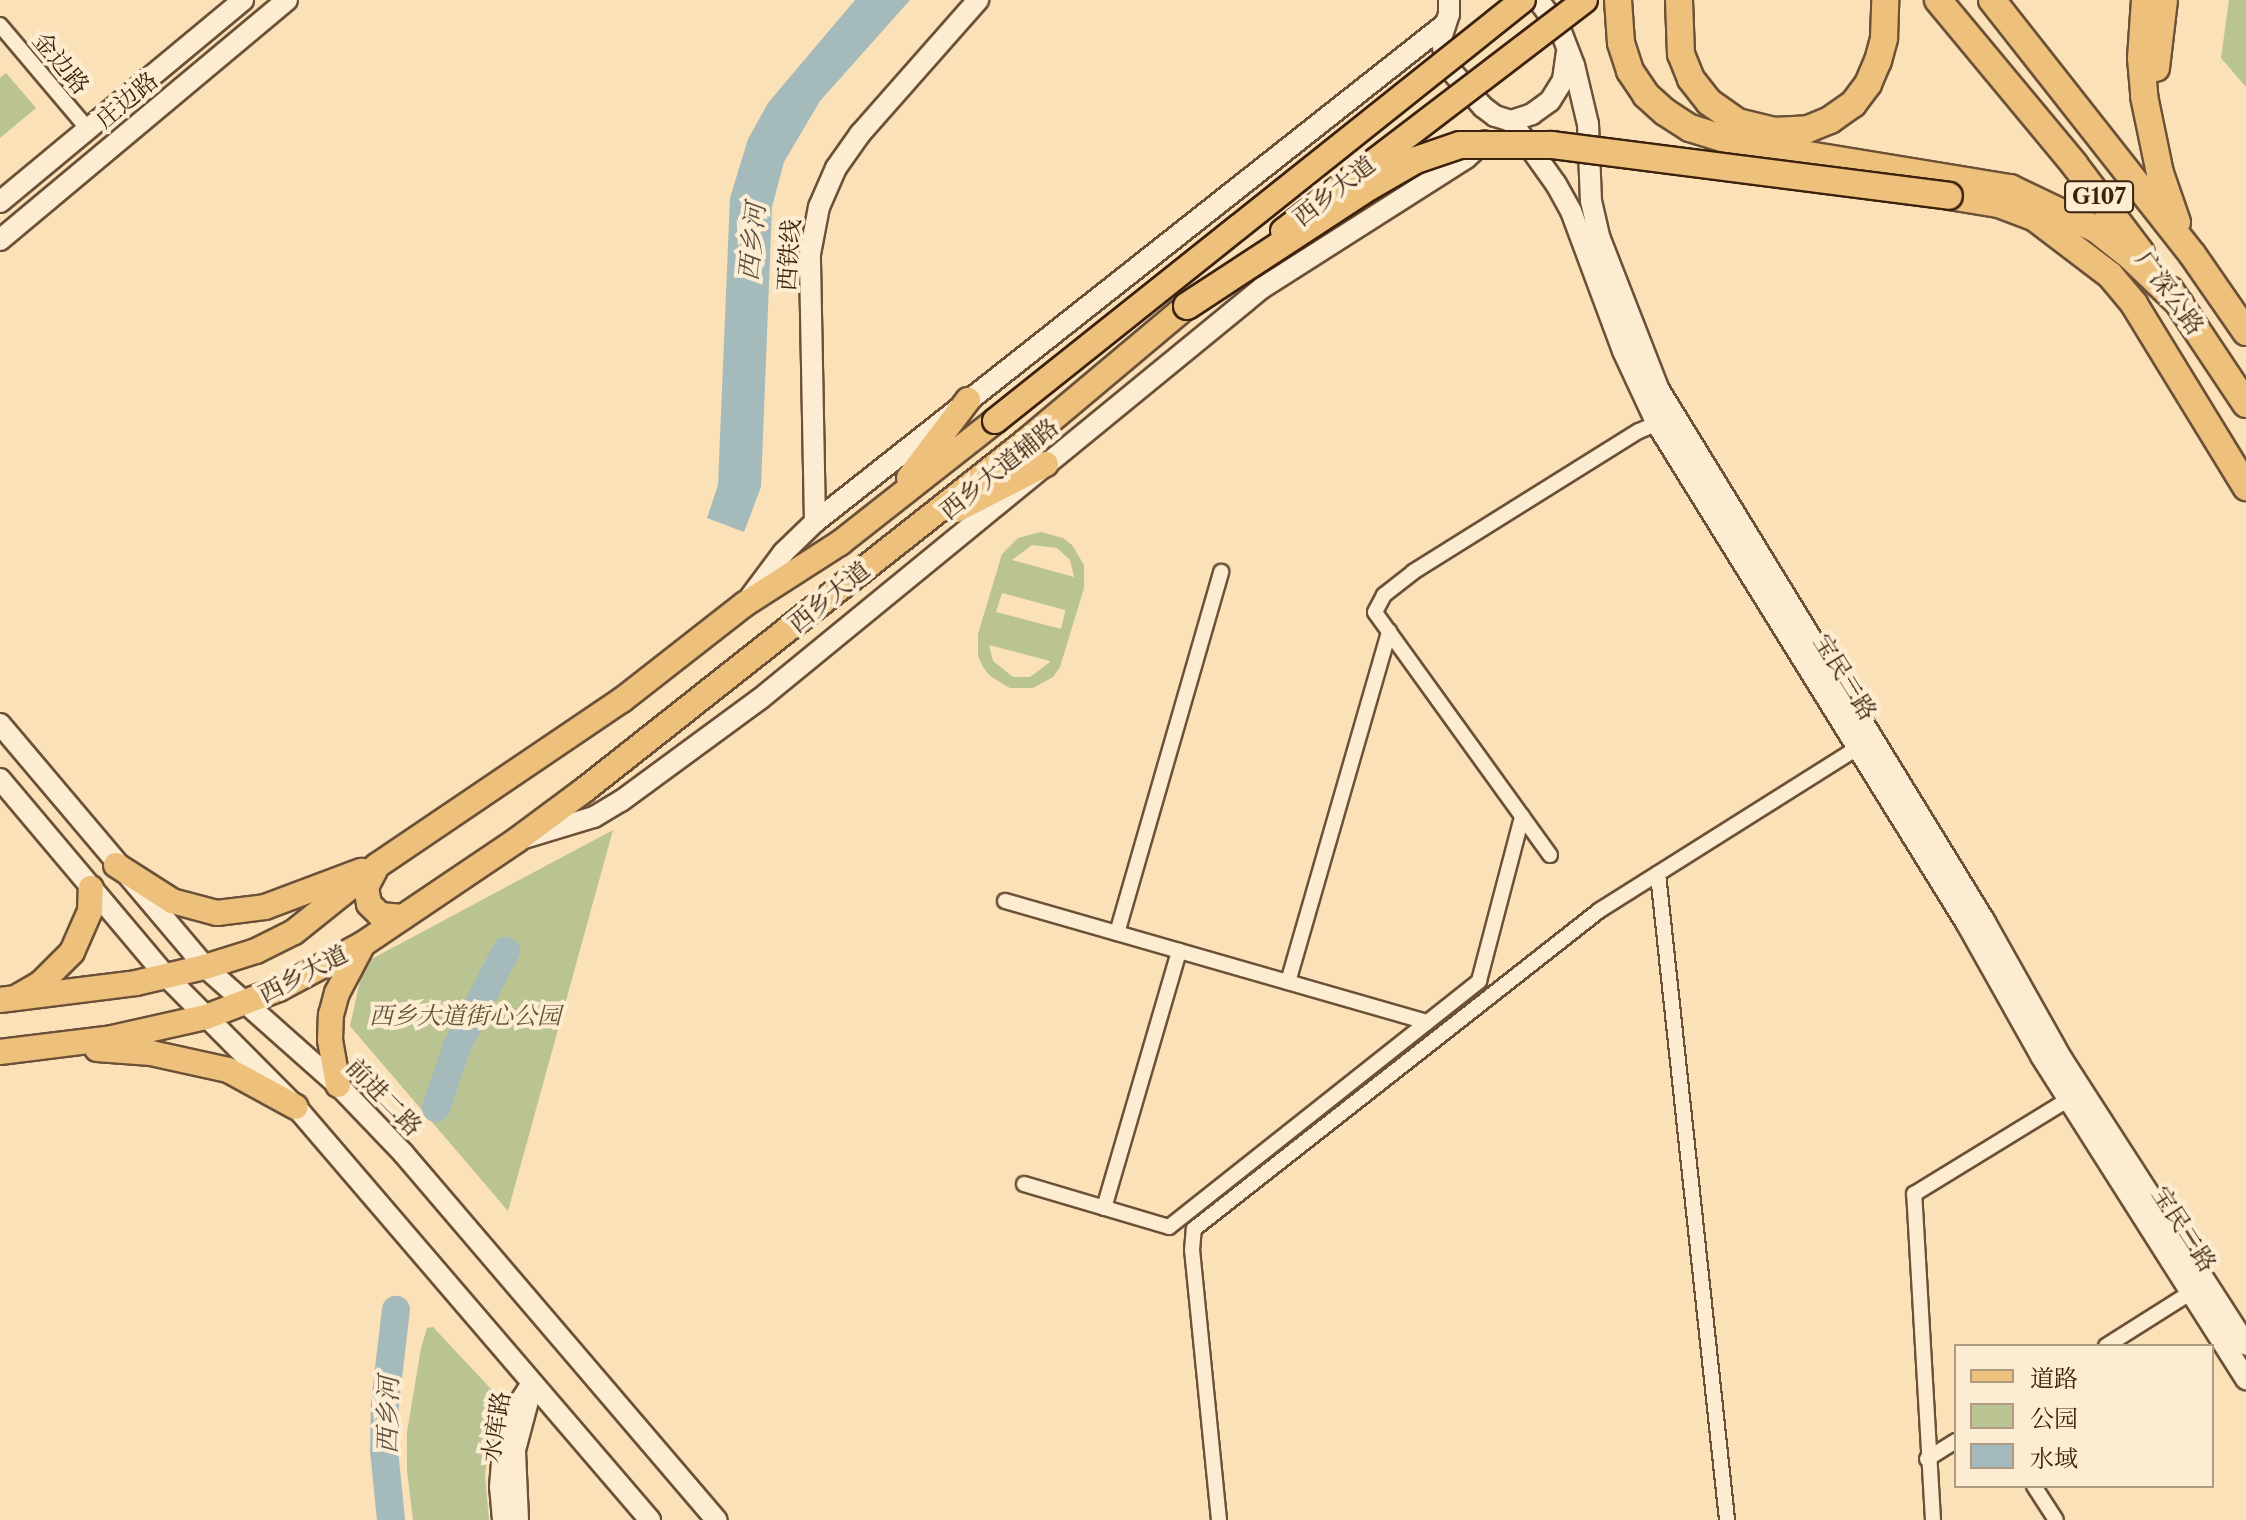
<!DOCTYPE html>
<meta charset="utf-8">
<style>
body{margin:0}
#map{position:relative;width:2246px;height:1520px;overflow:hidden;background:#fae1b8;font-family:"Libre Caslon Text","Noto Serif SC",serif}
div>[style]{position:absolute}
.green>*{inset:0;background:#bac392}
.water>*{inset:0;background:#a5babb}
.river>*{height:28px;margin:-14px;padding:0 14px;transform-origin:14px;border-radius:14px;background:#a5babb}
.roads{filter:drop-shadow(2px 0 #6c5138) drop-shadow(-2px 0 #6c5138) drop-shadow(0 2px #6c5138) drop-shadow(0 -2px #6c5138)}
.street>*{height:14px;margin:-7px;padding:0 7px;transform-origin:7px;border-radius:7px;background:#fcecd1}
.secondary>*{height:20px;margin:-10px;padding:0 10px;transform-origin:10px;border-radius:10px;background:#fcecd1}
.primary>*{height:24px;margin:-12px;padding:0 12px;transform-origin:12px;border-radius:12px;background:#edc07c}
.highway>*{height:26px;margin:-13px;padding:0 13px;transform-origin:13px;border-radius:13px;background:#edc07c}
.bridges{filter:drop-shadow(2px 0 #3c210d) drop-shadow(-2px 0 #3c210d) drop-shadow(0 2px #3c210d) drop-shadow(0 -2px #3c210d)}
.primary-bridge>*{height:24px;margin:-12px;padding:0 12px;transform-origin:12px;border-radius:12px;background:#edc07c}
.highway-bridge>*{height:26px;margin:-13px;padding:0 13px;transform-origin:13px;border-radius:13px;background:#edc07c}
span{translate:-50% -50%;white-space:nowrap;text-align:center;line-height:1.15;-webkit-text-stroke:8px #fcecd1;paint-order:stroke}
.shield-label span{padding:2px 6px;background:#fcecd1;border:2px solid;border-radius:6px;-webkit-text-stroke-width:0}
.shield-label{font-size:22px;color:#3c210d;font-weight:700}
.street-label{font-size:24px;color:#3c210d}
.park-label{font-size:24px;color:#625235;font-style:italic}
.water-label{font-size:26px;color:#5c4f41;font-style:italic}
.legend{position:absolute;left:1954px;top:1344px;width:260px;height:144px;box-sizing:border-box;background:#fcecd1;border:2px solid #af9b83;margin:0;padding:10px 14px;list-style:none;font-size:24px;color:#3c210d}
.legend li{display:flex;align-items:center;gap:16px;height:40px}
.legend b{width:40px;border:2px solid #af9b83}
</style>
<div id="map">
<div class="green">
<div style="clip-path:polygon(2229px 0,2246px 0,2246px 87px,2221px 58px)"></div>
<div style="clip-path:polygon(6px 73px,36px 108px,0 138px,0 78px)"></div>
<div style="clip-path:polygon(evenodd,1041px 532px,1063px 538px,1072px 545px,1084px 565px,1084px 588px,1060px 667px,1053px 677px,1033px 688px,1010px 688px,990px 676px,983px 667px,978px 656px,978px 634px,1002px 554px,1018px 538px,1041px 532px,1032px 545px,1057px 548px,1070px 560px,1074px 577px,1012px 560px,1032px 545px,1041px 532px,1002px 593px,1065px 610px,1067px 604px,1061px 629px,996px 612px,1002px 593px,1041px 532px,989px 645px,1050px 661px,1050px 662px,1030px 677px,1013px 677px,993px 661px,989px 645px)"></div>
<div style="clip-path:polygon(613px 830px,508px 1211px,350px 1026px,364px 963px)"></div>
<div style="clip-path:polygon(433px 1327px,505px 1404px,490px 1434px,485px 1475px,489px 1520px,413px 1520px,407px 1471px,407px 1432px,421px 1348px,427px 1328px)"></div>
</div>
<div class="water">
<div style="clip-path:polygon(855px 0,910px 0,820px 101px,784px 162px,772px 207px,761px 487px,744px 532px,707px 518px,718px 485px,730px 198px,748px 139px,768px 103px)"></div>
</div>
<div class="river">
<div style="left:436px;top:1108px;width:65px;rotate:-71.3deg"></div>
<div style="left:457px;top:1046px;width:107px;rotate:-62.7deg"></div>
<div style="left:391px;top:1520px;width:70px;rotate:-95.7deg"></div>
<div style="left:384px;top:1450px;width:47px;rotate:-88.8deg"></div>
<div style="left:385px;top:1403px;width:94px;rotate:-83.3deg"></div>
</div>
<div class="roads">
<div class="street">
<div style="left:0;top:25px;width:136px;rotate:49.8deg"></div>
<div style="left:1550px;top:855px;width:299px;rotate:-125.8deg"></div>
<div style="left:1375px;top:612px;width:19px;rotate:-62deg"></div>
<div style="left:1384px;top:595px;width:37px;rotate:-38deg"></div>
<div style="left:1413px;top:572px;width:266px;rotate:-32deg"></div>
<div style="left:1639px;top:431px;width:25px;rotate:-23deg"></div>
<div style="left:1658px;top:874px;width:650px;rotate:83.9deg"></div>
<div style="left:1005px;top:901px;width:439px;rotate:16deg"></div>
<div style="left:1117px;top:933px;width:376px;rotate:-73.9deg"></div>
<div style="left:1288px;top:982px;width:365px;rotate:-73.9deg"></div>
<div style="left:1024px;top:1184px;width:151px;rotate:16.5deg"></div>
<div style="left:1169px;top:1227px;width:396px;rotate:-38.4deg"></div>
<div style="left:1479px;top:981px;width:170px;rotate:-75.3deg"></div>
<div style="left:1104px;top:1208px;width:268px;rotate:-73.7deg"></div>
<div style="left:2106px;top:1346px;width:103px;rotate:-32.3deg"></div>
<div style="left:1927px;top:1459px;width:34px;rotate:-32deg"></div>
<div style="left:2034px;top:1486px;width:40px;rotate:57.1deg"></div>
<div style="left:1219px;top:1520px;width:271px;rotate:-95.7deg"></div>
<div style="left:1192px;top:1250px;width:21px;rotate:-85deg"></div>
<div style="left:1194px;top:1229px;width:516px;rotate:-38.16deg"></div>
<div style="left:1600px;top:910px;width:313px;rotate:-32.2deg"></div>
<div style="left:1933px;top:1520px;width:327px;rotate:-93.3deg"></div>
<div style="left:1914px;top:1194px;width:182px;rotate:-31.5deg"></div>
</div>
<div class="secondary">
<div style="left:1449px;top:0;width:14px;rotate:90deg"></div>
<div style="left:1449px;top:14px;width:25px;rotate:108deg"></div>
<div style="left:1441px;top:38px;width:29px;rotate:78deg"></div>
<div style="left:1447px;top:66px;width:55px;rotate:48.7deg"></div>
<div style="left:1483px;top:107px;width:15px;rotate:37deg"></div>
<div style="left:1495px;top:116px;width:17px;rotate:17deg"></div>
<div style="left:1511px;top:121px;width:77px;rotate:54.5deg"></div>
<div style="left:1556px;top:184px;width:31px;rotate:61deg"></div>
<div style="left:1571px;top:211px;width:149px;rotate:69.6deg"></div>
<div style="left:1623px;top:351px;width:81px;rotate:65deg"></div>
<div style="left:1657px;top:424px;width:588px;rotate:58.2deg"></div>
<div style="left:1967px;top:924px;width:151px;rotate:60.7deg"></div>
<div style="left:2041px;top:1056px;width:383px;rotate:57.6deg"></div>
<div style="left:1538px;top:0;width:36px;rotate:53deg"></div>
<div style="left:1560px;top:29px;width:39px;rotate:69deg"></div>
<div style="left:1574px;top:65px;width:61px;rotate:76.7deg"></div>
<div style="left:1588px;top:124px;width:77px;rotate:87.8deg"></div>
<div style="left:1591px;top:201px;width:39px;rotate:77deg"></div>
<div style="left:1600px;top:239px;width:162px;rotate:68.7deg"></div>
<div style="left:1659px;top:390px;width:624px;rotate:58.5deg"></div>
<div style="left:1985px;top:922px;width:157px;rotate:60.7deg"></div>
<div style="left:2062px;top:1059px;width:340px;rotate:57.2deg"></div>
<div style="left:1511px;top:121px;width:22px;rotate:-18deg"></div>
<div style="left:1532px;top:114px;width:22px;rotate:-36deg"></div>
<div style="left:1550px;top:101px;width:25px;rotate:-58deg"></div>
<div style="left:1563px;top:80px;width:27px;rotate:-82deg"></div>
<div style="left:0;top:202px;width:316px;rotate:-39.7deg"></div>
<div style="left:0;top:240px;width:374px;rotate:-39.9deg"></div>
<div style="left:815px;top:522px;width:268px;rotate:-91.1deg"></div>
<div style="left:810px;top:254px;width:48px;rotate:-79.2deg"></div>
<div style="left:819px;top:207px;width:43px;rotate:-66.4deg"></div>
<div style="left:836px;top:168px;width:42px;rotate:-54.8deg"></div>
<div style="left:860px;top:134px;width:179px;rotate:-48.6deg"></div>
<div style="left:748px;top:600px;width:59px;rotate:-53.3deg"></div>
<div style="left:783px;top:553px;width:45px;rotate:-44.1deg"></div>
<div style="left:815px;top:522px;width:802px;rotate:-38.31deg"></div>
<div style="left:0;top:724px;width:318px;rotate:49.8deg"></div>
<div style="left:205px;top:967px;width:178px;rotate:41.6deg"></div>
<div style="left:338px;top:1085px;width:94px;rotate:46.3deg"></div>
<div style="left:403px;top:1153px;width:483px;rotate:49.5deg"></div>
<div style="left:0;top:779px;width:258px;rotate:49.9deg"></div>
<div style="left:166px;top:976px;width:185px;rotate:45.2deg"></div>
<div style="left:296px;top:1107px;width:544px;rotate:49.4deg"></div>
<div style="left:521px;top:839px;width:76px;rotate:-16.8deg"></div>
<div style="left:594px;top:817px;width:31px;rotate:-31deg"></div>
<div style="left:621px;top:801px;width:172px;rotate:-36.3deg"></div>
<div style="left:760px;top:699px;width:649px;rotate:-39.31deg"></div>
<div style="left:1262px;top:288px;width:242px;rotate:-32.5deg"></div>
<div style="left:1466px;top:158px;width:25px;rotate:-42deg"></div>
<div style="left:503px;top:1520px;width:33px;rotate:-95deg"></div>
<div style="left:500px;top:1487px;width:62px;rotate:-85.4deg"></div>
<div style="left:505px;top:1425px;width:48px;rotate:-57deg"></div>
<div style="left:518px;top:1520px;width:70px;rotate:-92.5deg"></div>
<div style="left:515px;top:1450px;width:55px;rotate:-75.2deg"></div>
</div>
<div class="primary">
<div style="left:909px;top:478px;width:98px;rotate:-52.9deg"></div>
<div style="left:956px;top:510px;width:101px;rotate:-27.1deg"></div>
<div style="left:116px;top:865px;width:67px;rotate:32.7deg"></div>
<div style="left:172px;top:901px;width:47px;rotate:14.9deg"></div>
<div style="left:217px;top:913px;width:48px;rotate:-7.1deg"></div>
<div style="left:265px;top:907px;width:103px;rotate:-20.6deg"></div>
<div style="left:375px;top:870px;width:19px;rotate:118deg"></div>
<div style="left:366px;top:887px;width:17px;rotate:80deg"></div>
<div style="left:369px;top:904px;width:16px;rotate:45deg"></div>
<div style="left:380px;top:915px;width:23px;rotate:5deg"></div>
<div style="left:19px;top:996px;width:24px;rotate:-30deg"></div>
<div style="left:40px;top:984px;width:45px;rotate:-45deg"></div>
<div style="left:72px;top:952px;width:45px;rotate:-66.3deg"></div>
<div style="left:90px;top:911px;width:23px;rotate:-88deg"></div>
<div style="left:0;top:1000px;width:137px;rotate:-7.1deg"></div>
<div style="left:136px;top:983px;width:71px;rotate:-13.1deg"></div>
<div style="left:205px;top:967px;width:53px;rotate:-17.4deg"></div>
<div style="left:256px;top:951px;width:42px;rotate:-26.6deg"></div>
<div style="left:294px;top:932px;width:107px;rotate:-38.6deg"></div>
<div style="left:378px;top:865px;width:295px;rotate:-34.1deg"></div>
<div style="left:622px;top:700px;width:156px;rotate:-38deg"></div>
<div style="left:745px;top:604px;width:113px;rotate:-32.7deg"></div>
<div style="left:840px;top:543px;width:197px;rotate:-38.2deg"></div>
<div style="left:97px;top:1049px;width:54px;rotate:4.2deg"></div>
<div style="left:151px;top:1053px;width:79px;rotate:12.4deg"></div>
<div style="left:228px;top:1070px;width:77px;rotate:28.6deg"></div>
<div style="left:0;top:1052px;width:113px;rotate:-7.1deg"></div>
<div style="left:112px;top:1038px;width:96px;rotate:-12.6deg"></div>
<div style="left:206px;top:1017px;width:78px;rotate:-21deg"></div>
<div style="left:279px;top:989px;width:95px;rotate:-28.2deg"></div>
<div style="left:363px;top:944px;width:186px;rotate:-34deg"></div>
<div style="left:517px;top:840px;width:82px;rotate:-36.6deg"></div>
<div style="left:583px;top:791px;width:565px;rotate:-38.31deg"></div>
<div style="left:1026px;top:441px;width:210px;rotate:-40deg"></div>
<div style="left:338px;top:1085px;width:46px;rotate:-100.1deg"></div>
<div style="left:330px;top:1040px;width:25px;rotate:-88deg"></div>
<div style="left:331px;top:1015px;width:23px;rotate:-75deg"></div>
<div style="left:337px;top:993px;width:55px;rotate:-62deg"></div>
</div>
<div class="highway">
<div style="left:1618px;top:0;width:43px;rotate:86deg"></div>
<div style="left:1621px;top:43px;width:29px;rotate:72deg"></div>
<div style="left:1630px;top:71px;width:29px;rotate:56deg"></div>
<div style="left:1646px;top:95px;width:25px;rotate:42deg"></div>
<div style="left:1665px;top:112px;width:30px;rotate:33deg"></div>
<div style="left:1690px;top:128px;width:53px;rotate:17.4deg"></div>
<div style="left:1741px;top:144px;width:273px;rotate:9.3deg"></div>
<div style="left:2010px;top:188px;width:95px;rotate:25.5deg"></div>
<div style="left:2096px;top:229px;width:43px;rotate:38.5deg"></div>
<div style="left:2130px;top:256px;width:69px;rotate:43.8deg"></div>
<div style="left:1679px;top:0;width:54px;rotate:87.9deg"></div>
<div style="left:1681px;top:54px;width:27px;rotate:68deg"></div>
<div style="left:1691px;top:79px;width:29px;rotate:52deg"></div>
<div style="left:1709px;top:102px;width:35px;rotate:35deg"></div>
<div style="left:1738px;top:122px;width:36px;rotate:14deg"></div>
<div style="left:1773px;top:131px;width:35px;rotate:-3deg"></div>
<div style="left:1808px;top:129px;width:24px;rotate:-22deg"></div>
<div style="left:1830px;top:120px;width:28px;rotate:-35deg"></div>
<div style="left:1853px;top:104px;width:25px;rotate:-53deg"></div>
<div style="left:1868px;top:84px;width:25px;rotate:-67deg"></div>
<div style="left:1878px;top:61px;width:24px;rotate:-75deg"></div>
<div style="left:1884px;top:38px;width:38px;rotate:-88deg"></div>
<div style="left:1938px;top:0;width:213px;rotate:50.3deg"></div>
<div style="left:2074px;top:164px;width:111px;rotate:53deg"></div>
<div style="left:1992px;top:0;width:323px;rotate:51.8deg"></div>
<div style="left:2192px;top:254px;width:95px;rotate:55.3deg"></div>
<div style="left:2145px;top:0;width:58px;rotate:93.9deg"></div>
<div style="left:2141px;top:58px;width:38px;rotate:85deg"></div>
<div style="left:2144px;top:96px;width:79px;rotate:78.3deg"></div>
<div style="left:2160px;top:173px;width:52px;rotate:70.9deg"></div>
<div style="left:2156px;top:68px;width:68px;rotate:-83.3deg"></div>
<div style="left:1949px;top:196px;width:51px;rotate:9.1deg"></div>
<div style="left:1999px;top:204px;width:39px;rotate:21deg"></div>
<div style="left:2035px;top:218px;width:94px;rotate:37.2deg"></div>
<div style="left:2110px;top:275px;width:38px;rotate:50deg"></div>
<div style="left:2134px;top:304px;width:215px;rotate:58.5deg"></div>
<div style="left:2170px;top:290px;width:137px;rotate:56.3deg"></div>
</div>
</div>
<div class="bridges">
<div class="primary-bridge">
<div style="left:1283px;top:231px;width:380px;rotate:-37.4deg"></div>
<div style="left:995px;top:421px;width:675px;rotate:-38.57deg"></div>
</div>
<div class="highway-bridge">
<div style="left:1187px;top:306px;width:217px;rotate:-33.2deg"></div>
<div style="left:1369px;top:187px;width:54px;rotate:-29.9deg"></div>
<div style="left:1416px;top:160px;width:46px;rotate:-18.8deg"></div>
<div style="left:1460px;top:145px;width:92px"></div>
<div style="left:1552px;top:145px;width:400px;rotate:7.3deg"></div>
</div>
</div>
<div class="shield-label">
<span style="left:2099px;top:197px">G107</span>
</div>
<div class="street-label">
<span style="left:61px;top:63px;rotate:50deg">金边路</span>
<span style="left:127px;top:100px;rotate:-40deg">庄边路</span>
<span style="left:1334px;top:191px;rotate:-38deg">西乡大道</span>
<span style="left:789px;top:255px;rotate:-86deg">西铁线</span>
<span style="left:2170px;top:293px;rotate:54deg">广深公路</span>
<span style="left:999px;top:469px;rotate:-39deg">西乡大道辅路</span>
<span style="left:829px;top:597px;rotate:-39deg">西乡大道</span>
<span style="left:1845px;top:677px;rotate:58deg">宝民二路</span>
<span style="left:303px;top:974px;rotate:-27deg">西乡大道</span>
<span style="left:384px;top:1097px;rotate:46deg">前进二路</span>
<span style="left:2184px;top:1229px;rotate:57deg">宝民二路</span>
<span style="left:496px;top:1427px;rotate:-81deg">水库路</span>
</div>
<div class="park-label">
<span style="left:465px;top:1016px">西乡大道街心公园</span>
</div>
<div class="water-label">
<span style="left:753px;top:242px;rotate:-84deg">西乡河</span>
<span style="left:389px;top:1415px;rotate:-89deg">西乡河</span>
</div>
<ul class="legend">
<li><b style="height:10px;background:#edc07c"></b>道路</li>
<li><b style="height:22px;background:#bac392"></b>公园</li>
<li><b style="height:22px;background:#a5babb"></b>水域</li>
</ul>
</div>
